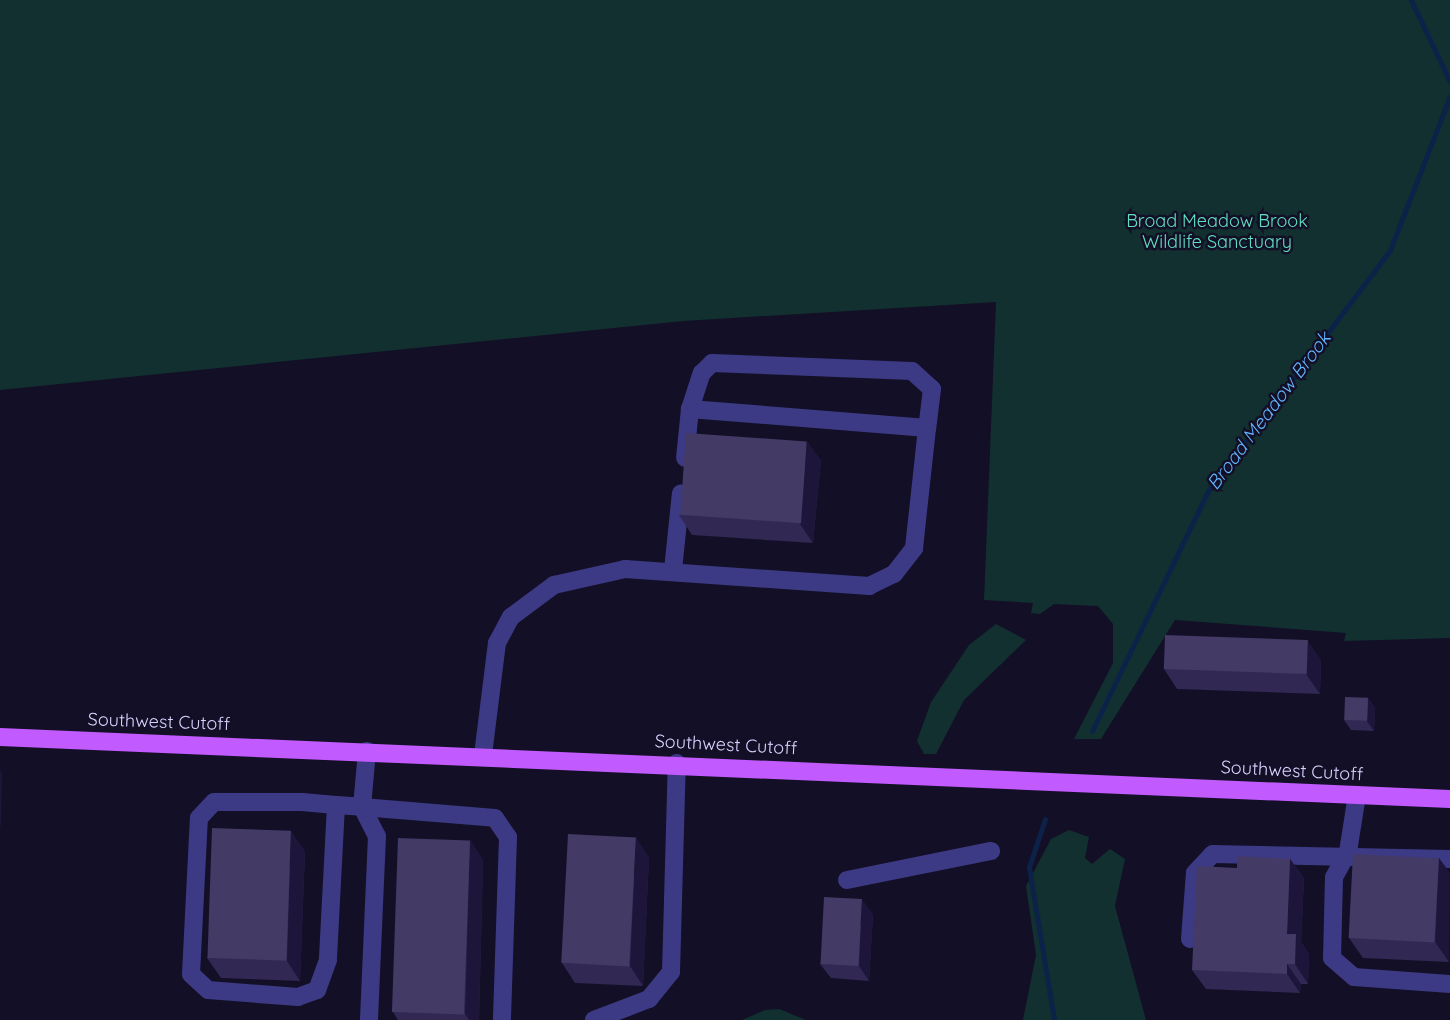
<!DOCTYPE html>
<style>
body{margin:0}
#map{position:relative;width:1450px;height:1020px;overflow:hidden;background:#130f26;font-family:Quicksand,sans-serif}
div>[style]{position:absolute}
.green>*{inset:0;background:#12302f}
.stream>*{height:5px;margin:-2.5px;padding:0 2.5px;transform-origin:2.5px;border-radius:2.5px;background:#0c2248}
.minor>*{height:18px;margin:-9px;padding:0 9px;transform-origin:9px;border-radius:9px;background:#3d3a85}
.major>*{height:18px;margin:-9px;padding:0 9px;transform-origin:9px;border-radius:9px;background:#c25bff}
.wall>*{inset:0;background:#312854}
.shaded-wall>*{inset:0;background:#1d163a}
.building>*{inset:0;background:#433a66;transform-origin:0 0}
span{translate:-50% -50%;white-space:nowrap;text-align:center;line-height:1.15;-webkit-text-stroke:5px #130f26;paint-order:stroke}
.park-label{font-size:18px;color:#5fe0c0}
.street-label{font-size:18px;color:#d9d4ff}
.water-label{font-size:19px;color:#62b6ff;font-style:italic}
</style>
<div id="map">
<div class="green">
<div style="clip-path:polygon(0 0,1450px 0,1450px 638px,1344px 641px,1346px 633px,1175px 620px,1101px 739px,1074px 739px,1113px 663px,1113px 624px,1098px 606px,1054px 604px,1040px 614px,1031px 613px,1033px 603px,984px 600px,996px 302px,683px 321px,0 390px)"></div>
<div style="clip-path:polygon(996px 624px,1026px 640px,964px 700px,936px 754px,924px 754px,917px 741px,931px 702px,969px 645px)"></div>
<div style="clip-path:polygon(1069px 830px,1089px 837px,1085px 858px,1092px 864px,1110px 849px,1125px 859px,1115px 906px,1146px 1020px,1023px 1020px,1036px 955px,1026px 886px,1051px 839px)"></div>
<div style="clip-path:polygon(779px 1009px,806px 1020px,742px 1020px,765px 1010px)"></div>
</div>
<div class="stream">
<div style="left:1411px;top:0;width:91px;rotate:64.6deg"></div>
<div style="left:1092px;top:731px;width:267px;rotate:-64.2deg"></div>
<div style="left:1208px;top:491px;width:302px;rotate:-52.9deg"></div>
<div style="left:1390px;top:250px;width:165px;rotate:-68.7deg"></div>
<div style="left:1045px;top:819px;width:51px;rotate:108.4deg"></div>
<div style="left:1029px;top:867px;width:155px;rotate:80.7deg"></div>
</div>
<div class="minor">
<div style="left:690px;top:409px;width:38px;rotate:-72deg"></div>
<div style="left:702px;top:373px;width:14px;rotate:-45deg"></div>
<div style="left:712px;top:363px;width:200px;rotate:2.3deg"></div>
<div style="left:912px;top:371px;width:27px;rotate:42deg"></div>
<div style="left:932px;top:389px;width:39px;rotate:97deg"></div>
<div style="left:673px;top:570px;width:77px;rotate:-84.1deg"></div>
<div style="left:367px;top:751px;width:56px;rotate:95.1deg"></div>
<div style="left:362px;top:807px;width:33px;rotate:63deg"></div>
<div style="left:377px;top:836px;width:184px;rotate:92.5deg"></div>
<div style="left:483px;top:755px;width:113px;rotate:-82.9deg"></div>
<div style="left:497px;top:643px;width:30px;rotate:-62deg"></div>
<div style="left:511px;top:617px;width:54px;rotate:-36.7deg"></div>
<div style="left:554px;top:585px;width:73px;rotate:-12.7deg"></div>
<div style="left:625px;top:569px;width:245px;rotate:4deg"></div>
<div style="left:869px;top:586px;width:28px;rotate:-26deg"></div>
<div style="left:894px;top:574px;width:33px;rotate:-52deg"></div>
<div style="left:914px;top:548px;width:121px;rotate:-83.8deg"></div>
<div style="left:927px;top:428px;width:238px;rotate:-175.4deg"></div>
<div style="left:690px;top:409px;width:49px;rotate:95.8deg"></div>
<div style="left:1357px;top:795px;width:58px;rotate:99deg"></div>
<div style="left:1348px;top:852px;width:29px;rotate:119deg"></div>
<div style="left:1334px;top:877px;width:81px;rotate:91.4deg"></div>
<div style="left:1332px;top:958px;width:29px;rotate:41deg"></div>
<div style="left:1354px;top:977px;width:96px;rotate:4.2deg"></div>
<div style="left:336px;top:805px;width:155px;rotate:93deg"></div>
<div style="left:328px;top:960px;width:32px;rotate:110deg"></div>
<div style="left:317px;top:990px;width:20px;rotate:160deg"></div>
<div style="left:298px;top:997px;width:90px;rotate:-175.6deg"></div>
<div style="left:208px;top:990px;width:23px;rotate:-137deg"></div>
<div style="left:191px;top:974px;width:156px;rotate:-87.1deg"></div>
<div style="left:199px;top:818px;width:22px;rotate:-47deg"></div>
<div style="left:214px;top:802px;width:88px"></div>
<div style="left:302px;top:802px;width:34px;rotate:5deg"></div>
<div style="left:336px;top:805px;width:26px;rotate:4deg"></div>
<div style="left:362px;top:807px;width:133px;rotate:4.7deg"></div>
<div style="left:495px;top:818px;width:23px;rotate:56deg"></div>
<div style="left:508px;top:837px;width:183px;rotate:91.9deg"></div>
<div style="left:847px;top:880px;width:147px;rotate:-11.4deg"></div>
<div style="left:1190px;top:939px;width:66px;rotate:-85.7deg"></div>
<div style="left:1195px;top:873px;width:26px;rotate:-47deg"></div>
<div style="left:1213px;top:854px;width:237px;rotate:1.2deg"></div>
<div style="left:594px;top:1020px;width:59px;rotate:-20.9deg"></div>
<div style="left:649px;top:999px;width:35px;rotate:-51deg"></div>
<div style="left:671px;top:972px;width:209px;rotate:-88.4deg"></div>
</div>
<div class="major">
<div style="left:0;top:737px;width:1451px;rotate:2.45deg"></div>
</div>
<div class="wall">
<div style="clip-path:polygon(821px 460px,813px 543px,692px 535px,679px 515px)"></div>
<div style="clip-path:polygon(1321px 660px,1320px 694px,1177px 689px,1164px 669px)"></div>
<div style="clip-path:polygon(1368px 698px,1375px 708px,1374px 731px,1351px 730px,1344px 720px)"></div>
<div style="clip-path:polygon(470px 840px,483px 860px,479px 1020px,398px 1020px,393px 1012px)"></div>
<div style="clip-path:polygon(305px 851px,300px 981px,221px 978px,207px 958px)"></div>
<div style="clip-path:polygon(649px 857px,643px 986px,575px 983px,562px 963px)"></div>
<div style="clip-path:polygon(1439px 858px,1449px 962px,1363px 958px,1349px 938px)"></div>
<div style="clip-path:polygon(1290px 859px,1304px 878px,1301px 942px,1309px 954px,1308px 984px,1301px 984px,1300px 993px,1206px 989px,1192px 970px)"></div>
<div style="clip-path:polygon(873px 914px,869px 981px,831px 978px,820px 964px)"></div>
</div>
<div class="shaded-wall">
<div style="clip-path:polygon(807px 441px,821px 460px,813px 543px,800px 524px)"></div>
<div style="clip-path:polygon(1308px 641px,1321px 660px,1320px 694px,1306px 674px)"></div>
<div style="clip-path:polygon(1368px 698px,1375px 708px,1374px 731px,1367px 721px)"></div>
<div style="clip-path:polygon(0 771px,2px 773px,1px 826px,0 825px)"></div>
<div style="clip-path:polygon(291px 831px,305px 851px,300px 981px,287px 961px)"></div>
<div style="clip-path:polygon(636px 837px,649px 857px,643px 986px,630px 966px)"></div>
<div style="clip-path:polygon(470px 840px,483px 860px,479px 1020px,469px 1020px,465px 1014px)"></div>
<div style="clip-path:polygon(1439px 858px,1450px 873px,1449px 962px,1435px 942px)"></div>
<div style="clip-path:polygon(1290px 859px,1304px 878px,1301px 942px,1309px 954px,1308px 984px,1295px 964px,1287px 934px)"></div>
<div style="clip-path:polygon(862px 899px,873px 914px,869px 981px,859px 966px)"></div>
<div style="clip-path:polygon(1287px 964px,1301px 984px,1300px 993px,1287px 974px)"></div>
</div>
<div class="building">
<div style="left:686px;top:433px;width:121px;height:82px;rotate:4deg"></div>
<div style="left:1165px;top:635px;width:143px;height:34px;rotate:2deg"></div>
<div style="left:1345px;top:697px;width:23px;height:23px;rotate:2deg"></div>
<div style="left:212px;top:828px;width:79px;height:130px;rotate:2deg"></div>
<div style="left:568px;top:834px;width:68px;height:129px;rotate:3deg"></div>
<div style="left:398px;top:838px;width:72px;height:174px;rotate:2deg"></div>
<div style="left:1353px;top:854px;width:86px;height:84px;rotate:3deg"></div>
<div style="clip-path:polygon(1237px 856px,1290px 859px,1287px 934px,1296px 934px,1295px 964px,1287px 964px,1287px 974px,1192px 970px,1197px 866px,1237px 868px)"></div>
<div style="left:824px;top:897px;width:38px;height:67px;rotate:3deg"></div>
</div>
<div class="park-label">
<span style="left:1217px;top:232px">Broad Meadow Brook<br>Wildlife Sanctuary</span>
</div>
<div class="street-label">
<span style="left:159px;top:722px;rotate:2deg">Southwest Cutoff</span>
<span style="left:726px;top:745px;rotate:3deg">Southwest Cutoff</span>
<span style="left:1292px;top:771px;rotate:3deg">Southwest Cutoff</span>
</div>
<div class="water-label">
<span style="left:1269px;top:411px;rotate:-53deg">Broad Meadow Brook</span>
</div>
</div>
